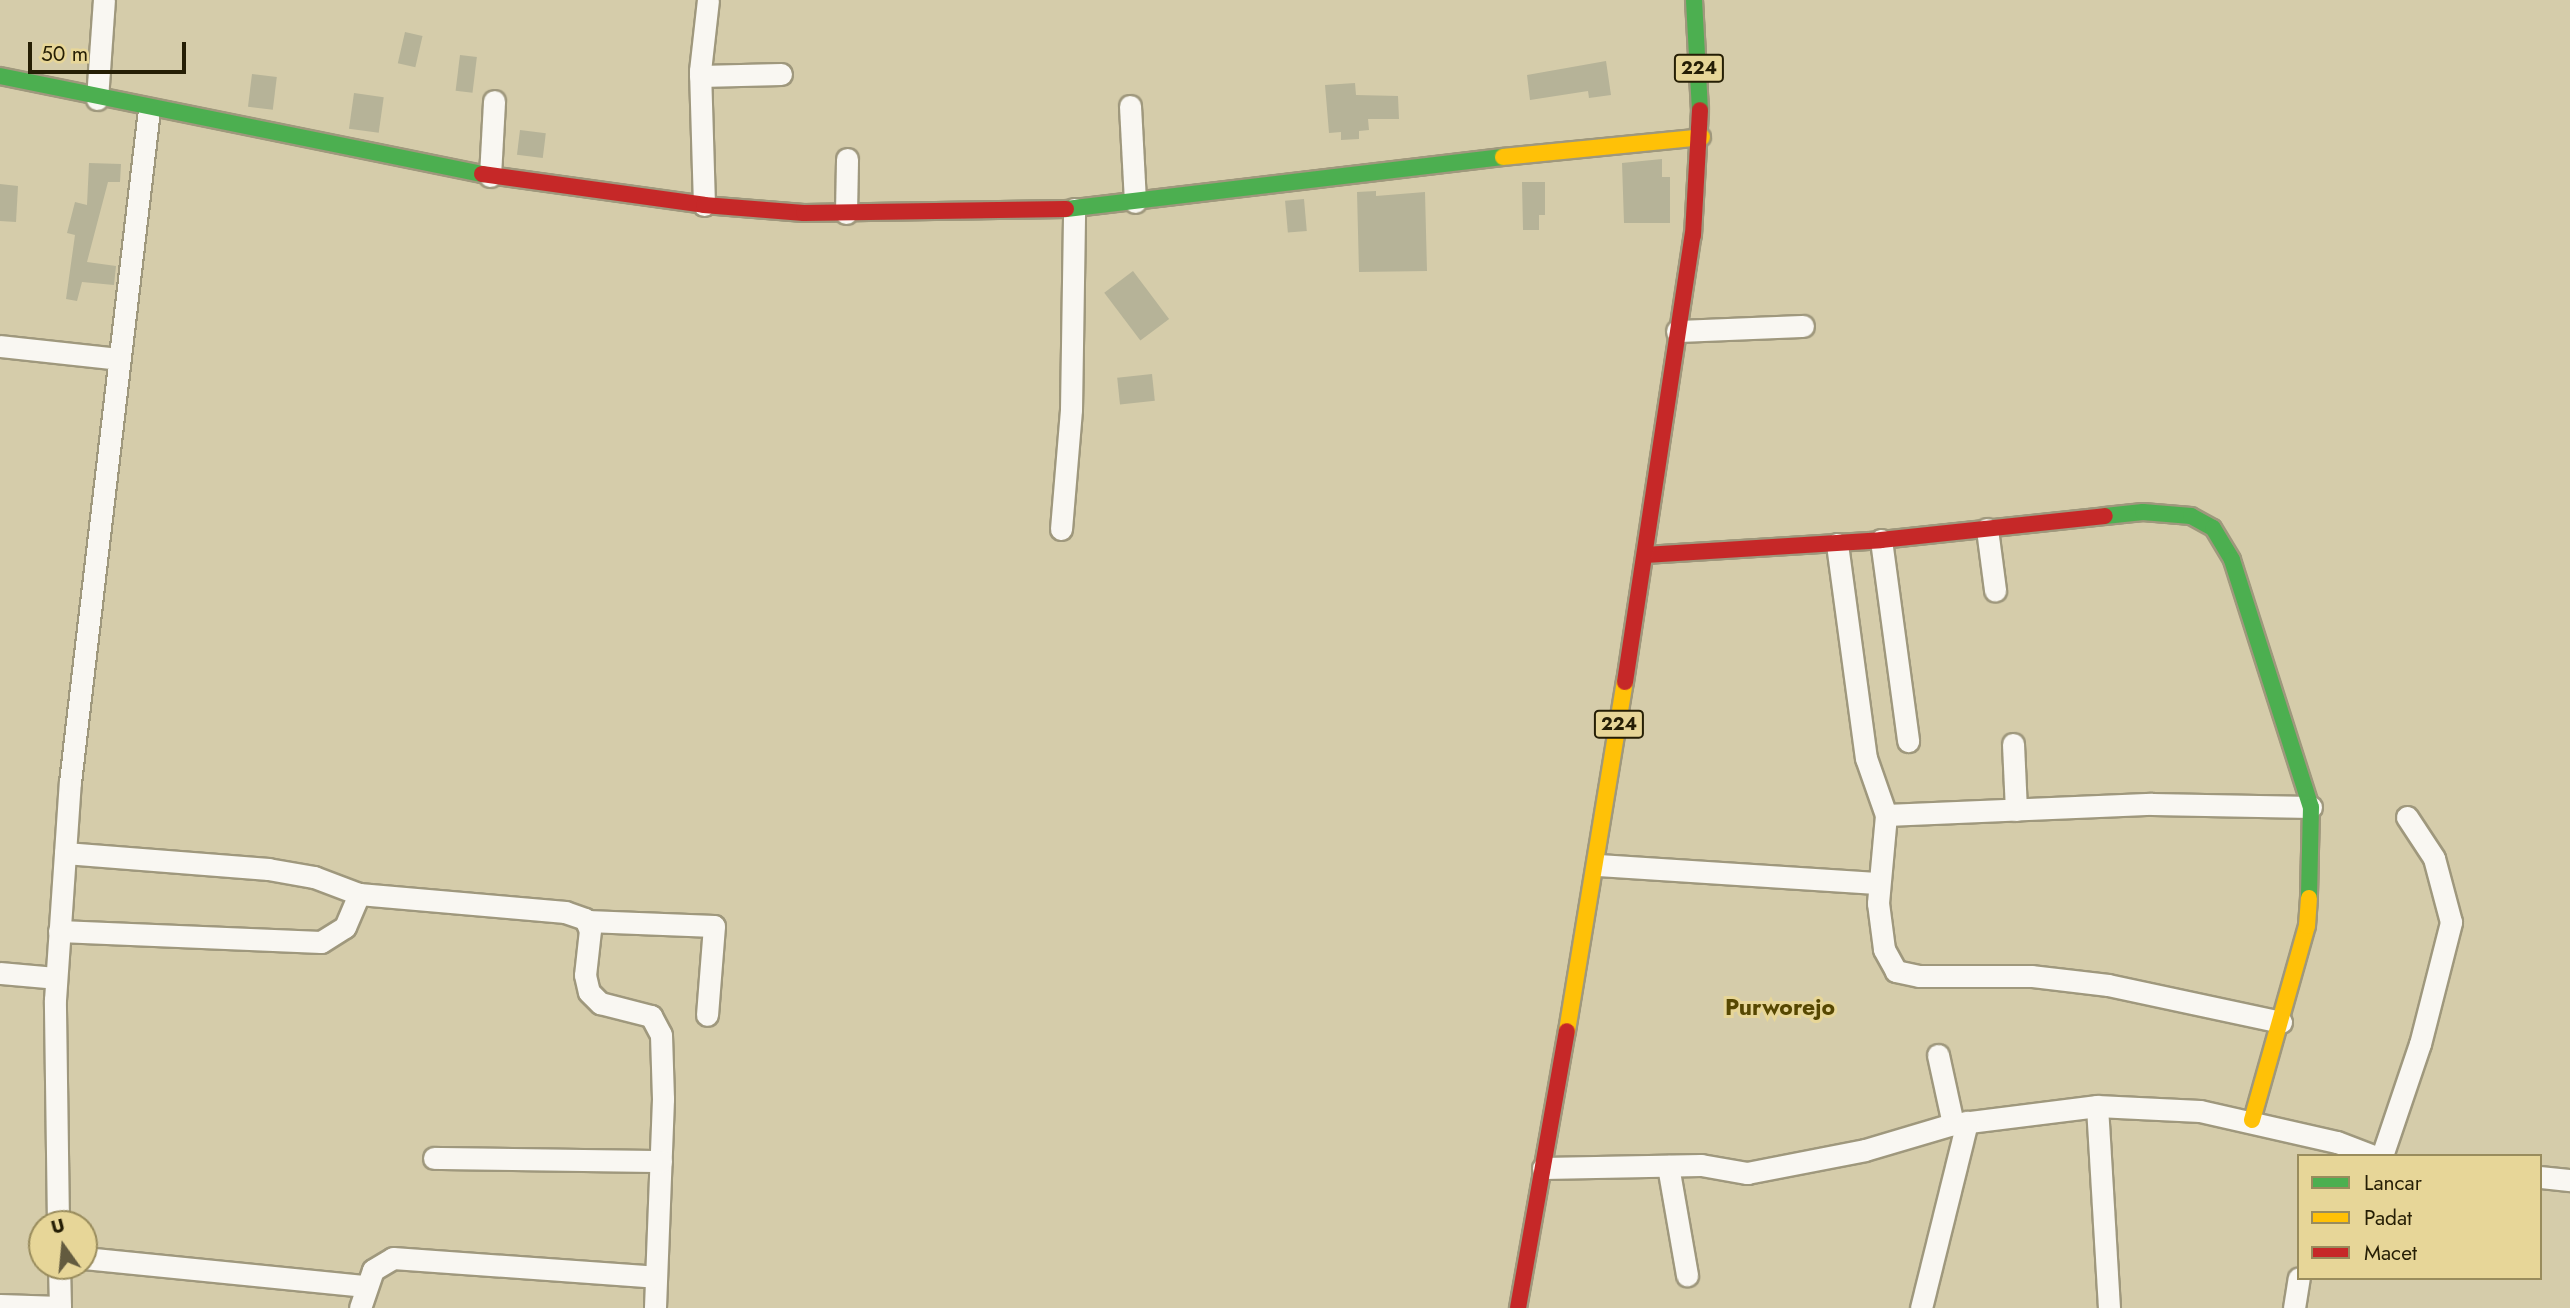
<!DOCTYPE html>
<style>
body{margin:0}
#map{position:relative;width:2570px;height:1308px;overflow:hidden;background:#d5ccaa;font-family:Jost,sans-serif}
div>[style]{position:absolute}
.building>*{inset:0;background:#b6b398;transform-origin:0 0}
.roads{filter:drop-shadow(2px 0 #9f987d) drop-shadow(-2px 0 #9f987d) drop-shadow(0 2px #9f987d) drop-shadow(0 -2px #9f987d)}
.street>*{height:21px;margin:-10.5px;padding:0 10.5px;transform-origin:10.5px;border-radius:10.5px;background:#f9f7f2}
.fast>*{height:16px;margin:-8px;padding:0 8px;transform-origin:8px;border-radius:8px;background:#4caf50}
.slow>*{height:16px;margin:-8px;padding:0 8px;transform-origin:8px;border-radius:8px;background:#ffc107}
.jam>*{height:16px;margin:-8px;padding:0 8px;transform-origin:8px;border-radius:8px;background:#c62828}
span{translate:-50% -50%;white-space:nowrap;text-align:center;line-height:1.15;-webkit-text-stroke:6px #e7d698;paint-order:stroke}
.shield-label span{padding:2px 5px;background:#e7d698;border:2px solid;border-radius:5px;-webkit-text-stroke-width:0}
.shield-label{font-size:18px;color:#251e05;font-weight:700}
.quarter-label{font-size:23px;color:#564701;font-weight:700}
.legend{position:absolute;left:2297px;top:1154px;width:245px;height:126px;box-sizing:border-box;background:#e7d698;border:2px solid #998c5d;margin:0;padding:9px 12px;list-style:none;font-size:21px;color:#251e05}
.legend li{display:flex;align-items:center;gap:14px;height:35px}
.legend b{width:35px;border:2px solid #998c5d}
.north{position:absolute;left:28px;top:1210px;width:70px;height:70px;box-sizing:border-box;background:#e7d698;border:2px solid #998c5d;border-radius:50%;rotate:345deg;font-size:19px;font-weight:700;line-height:28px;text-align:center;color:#251e05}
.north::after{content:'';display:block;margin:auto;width:24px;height:32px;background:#635b3f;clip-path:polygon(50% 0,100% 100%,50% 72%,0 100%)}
.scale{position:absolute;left:28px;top:42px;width:158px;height:32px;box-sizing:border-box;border:4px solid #251e05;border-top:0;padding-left:9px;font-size:21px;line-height:24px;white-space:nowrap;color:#251e05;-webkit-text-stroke:5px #e7d698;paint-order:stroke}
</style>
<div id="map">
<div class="building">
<div style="left:405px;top:32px;width:18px;height:32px;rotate:13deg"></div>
<div style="left:460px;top:55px;width:17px;height:36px;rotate:7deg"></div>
<div style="clip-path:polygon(1606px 61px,1611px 95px,1589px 98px,1588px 91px,1530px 100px,1527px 75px)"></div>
<div style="left:252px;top:74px;width:25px;height:33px;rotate:7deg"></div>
<div style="clip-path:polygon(1355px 83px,1356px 95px,1398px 96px,1399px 119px,1368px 119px,1369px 130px,1359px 131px,1359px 139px,1341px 140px,1341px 132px,1329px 133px,1325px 85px)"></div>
<div style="left:354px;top:93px;width:30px;height:36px;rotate:8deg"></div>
<div style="left:520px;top:130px;width:26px;height:25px;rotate:7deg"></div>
<div style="clip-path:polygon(1662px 159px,1662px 177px,1670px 177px,1670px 223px,1624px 223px,1622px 163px)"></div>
<div style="clip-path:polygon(89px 163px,121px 164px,120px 182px,108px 182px,87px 262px,116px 266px,114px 285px,82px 282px,77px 301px,66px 299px,75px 235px,67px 233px,75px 202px,87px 205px)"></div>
<div style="clip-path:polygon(1522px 182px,1545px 182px,1545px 215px,1539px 215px,1539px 230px,1523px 230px)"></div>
<div style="clip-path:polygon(0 184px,18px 186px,16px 222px,0 221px)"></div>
<div style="clip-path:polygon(1376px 191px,1376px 196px,1425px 192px,1427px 271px,1359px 272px,1357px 192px)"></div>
<div style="left:1304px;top:199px;width:32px;height:19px;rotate:85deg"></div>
<div style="left:1133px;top:271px;width:60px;height:36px;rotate:53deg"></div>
<div style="left:1152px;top:374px;width:27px;height:35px;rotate:84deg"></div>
</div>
<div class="roads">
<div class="street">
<div style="left:700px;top:76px;width:81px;rotate:-1.4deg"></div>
<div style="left:97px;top:99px;width:99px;rotate:-86deg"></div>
<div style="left:1130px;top:106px;width:96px;rotate:87deg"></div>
<div style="left:490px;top:176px;width:75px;rotate:-86.9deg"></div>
<div style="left:704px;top:205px;width:134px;rotate:-91.7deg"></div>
<div style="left:700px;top:71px;width:71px;rotate:-83.6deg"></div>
<div style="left:846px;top:213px;width:54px;rotate:-88.9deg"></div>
<div style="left:1677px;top:331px;width:126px;rotate:-2.3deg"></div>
<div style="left:0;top:346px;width:120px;rotate:6.2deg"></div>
<div style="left:1061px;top:529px;width:120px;rotate:-85.2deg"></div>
<div style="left:1071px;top:409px;width:200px;rotate:-89.1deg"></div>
<div style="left:1987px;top:529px;width:62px;rotate:82.5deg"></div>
<div style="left:1881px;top:540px;width:203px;rotate:82.3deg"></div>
<div style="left:1837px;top:544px;width:216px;rotate:82.3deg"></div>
<div style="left:1866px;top:758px;width:60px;rotate:70.7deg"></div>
<div style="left:2013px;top:744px;width:66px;rotate:87.4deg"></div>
<div style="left:65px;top:853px;width:204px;rotate:4.5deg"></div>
<div style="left:268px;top:869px;width:47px;rotate:9.9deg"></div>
<div style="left:314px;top:877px;width:48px;rotate:20.7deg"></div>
<div style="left:359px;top:894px;width:207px;rotate:5deg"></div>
<div style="left:565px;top:912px;width:21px;rotate:19deg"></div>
<div style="left:585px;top:919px;width:12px;rotate:66deg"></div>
<div style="left:590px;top:930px;width:45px;rotate:96.3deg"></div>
<div style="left:585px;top:975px;width:17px;rotate:77deg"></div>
<div style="left:589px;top:992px;width:16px;rotate:45deg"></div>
<div style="left:600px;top:1003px;width:53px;rotate:14.3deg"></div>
<div style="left:651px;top:1016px;width:21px;rotate:62deg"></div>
<div style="left:661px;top:1035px;width:64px;rotate:88.2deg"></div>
<div style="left:663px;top:1099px;width:209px;rotate:92.2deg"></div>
<div style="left:1597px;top:865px;width:281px;rotate:3.7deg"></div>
<div style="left:587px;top:921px;width:127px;rotate:2.3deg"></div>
<div style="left:714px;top:926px;width:89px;rotate:94.5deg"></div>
<div style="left:59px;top:931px;width:262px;rotate:2.4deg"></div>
<div style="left:321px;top:942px;width:28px;rotate:-32deg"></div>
<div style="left:345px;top:927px;width:36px;rotate:-67deg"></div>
<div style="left:0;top:973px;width:56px;rotate:5.1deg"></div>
<div style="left:2281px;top:1022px;width:177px;rotate:-167.9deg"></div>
<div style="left:2108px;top:985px;width:78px;rotate:-173.3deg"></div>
<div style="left:2031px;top:976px;width:112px;rotate:180deg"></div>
<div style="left:1919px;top:976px;width:24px;rotate:-168deg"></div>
<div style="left:1896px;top:971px;width:25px;rotate:-119deg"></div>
<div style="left:1884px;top:949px;width:46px;rotate:-97.4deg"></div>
<div style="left:1878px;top:903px;width:88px;rotate:-84.8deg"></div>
<div style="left:1886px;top:815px;width:266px;rotate:-2.4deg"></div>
<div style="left:2152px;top:804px;width:159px;rotate:1.1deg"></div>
<div style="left:1938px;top:1055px;width:71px;rotate:77.7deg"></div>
<div style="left:2382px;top:1156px;width:118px;rotate:-71.3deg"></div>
<div style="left:2420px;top:1044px;width:126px;rotate:-75.7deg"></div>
<div style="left:2451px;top:922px;width:66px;rotate:-104.9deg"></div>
<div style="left:2434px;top:858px;width:49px;rotate:-123.4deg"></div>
<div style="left:434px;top:1158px;width:227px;rotate:0.8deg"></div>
<div style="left:1668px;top:1166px;width:111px;rotate:80.1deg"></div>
<div style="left:1543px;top:1168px;width:158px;rotate:-1.1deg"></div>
<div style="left:1701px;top:1165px;width:47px;rotate:9.9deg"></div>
<div style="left:1747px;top:1173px;width:120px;rotate:-11deg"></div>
<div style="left:1865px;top:1150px;width:92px;rotate:-16.5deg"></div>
<div style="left:1953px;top:1124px;width:145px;rotate:-7.1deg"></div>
<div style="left:2540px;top:1177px;width:30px;rotate:6deg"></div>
<div style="left:58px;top:1224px;width:224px;rotate:-90.8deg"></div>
<div style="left:55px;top:1000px;width:219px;rotate:-86.1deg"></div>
<div style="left:70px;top:782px;width:677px;rotate:-83.3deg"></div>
<div style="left:84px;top:1258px;width:283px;rotate:5.7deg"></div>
<div style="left:59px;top:1266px;width:42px;rotate:88.6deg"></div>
<div style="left:0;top:1305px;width:60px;rotate:1.9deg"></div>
<div style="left:360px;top:1308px;width:40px;rotate:-71.1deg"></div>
<div style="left:373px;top:1270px;width:23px;rotate:-31deg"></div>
<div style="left:393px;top:1258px;width:263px;rotate:4.1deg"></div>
<div style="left:1921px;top:1308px;width:192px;rotate:-76.1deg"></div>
<div style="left:2109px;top:1308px;width:202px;rotate:-93.4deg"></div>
<div style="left:2097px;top:1106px;width:103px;rotate:2.8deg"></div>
<div style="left:2200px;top:1111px;width:140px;rotate:12.8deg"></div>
<div style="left:2337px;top:1142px;width:39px;rotate:21deg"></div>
<div style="left:2294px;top:1308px;width:30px;rotate:-81deg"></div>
</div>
<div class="fast">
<div style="left:1694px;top:0;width:110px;rotate:86.9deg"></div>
<div style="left:0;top:76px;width:492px;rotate:11.5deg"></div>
<div style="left:1066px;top:209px;width:440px;rotate:-6.8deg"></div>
<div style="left:2105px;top:516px;width:38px;rotate:-6deg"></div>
<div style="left:2143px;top:512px;width:48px;rotate:4.8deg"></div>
<div style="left:2191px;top:516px;width:25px;rotate:29deg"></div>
<div style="left:2213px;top:528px;width:37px;rotate:59deg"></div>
<div style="left:2232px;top:560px;width:259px;rotate:72.3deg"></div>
<div style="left:2311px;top:807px;width:91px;rotate:91.3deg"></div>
</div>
<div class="slow">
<div style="left:1503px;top:157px;width:200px;rotate:-5.7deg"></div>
<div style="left:1567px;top:1031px;width:354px;rotate:-80.6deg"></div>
<div style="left:2252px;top:1120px;width:202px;rotate:-74.2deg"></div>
<div style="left:2307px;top:926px;width:28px;rotate:-86deg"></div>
</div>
<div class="jam">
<div style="left:482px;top:174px;width:224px;rotate:7.9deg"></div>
<div style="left:704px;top:205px;width:100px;rotate:4.6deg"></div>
<div style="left:804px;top:213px;width:262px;rotate:-0.9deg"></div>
<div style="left:1645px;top:555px;width:236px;rotate:-3.6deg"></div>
<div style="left:1881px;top:540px;width:225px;rotate:-6.1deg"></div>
<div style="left:1625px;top:682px;width:452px;rotate:-81.4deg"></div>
<div style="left:1693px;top:235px;width:125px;rotate:-86.8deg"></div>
<div style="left:1518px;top:1308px;width:281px;rotate:-80deg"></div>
</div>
</div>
<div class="shield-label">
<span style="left:1699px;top:68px">224</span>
<span style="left:1619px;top:724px">224</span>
</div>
<div class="quarter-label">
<span style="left:1780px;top:1007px">Purworejo</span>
</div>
<ul class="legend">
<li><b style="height:9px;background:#4caf50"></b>Lancar</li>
<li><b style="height:9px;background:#ffc107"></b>Padat</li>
<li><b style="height:9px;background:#c62828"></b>Macet</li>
</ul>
<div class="north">U</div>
<div class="scale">50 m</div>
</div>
